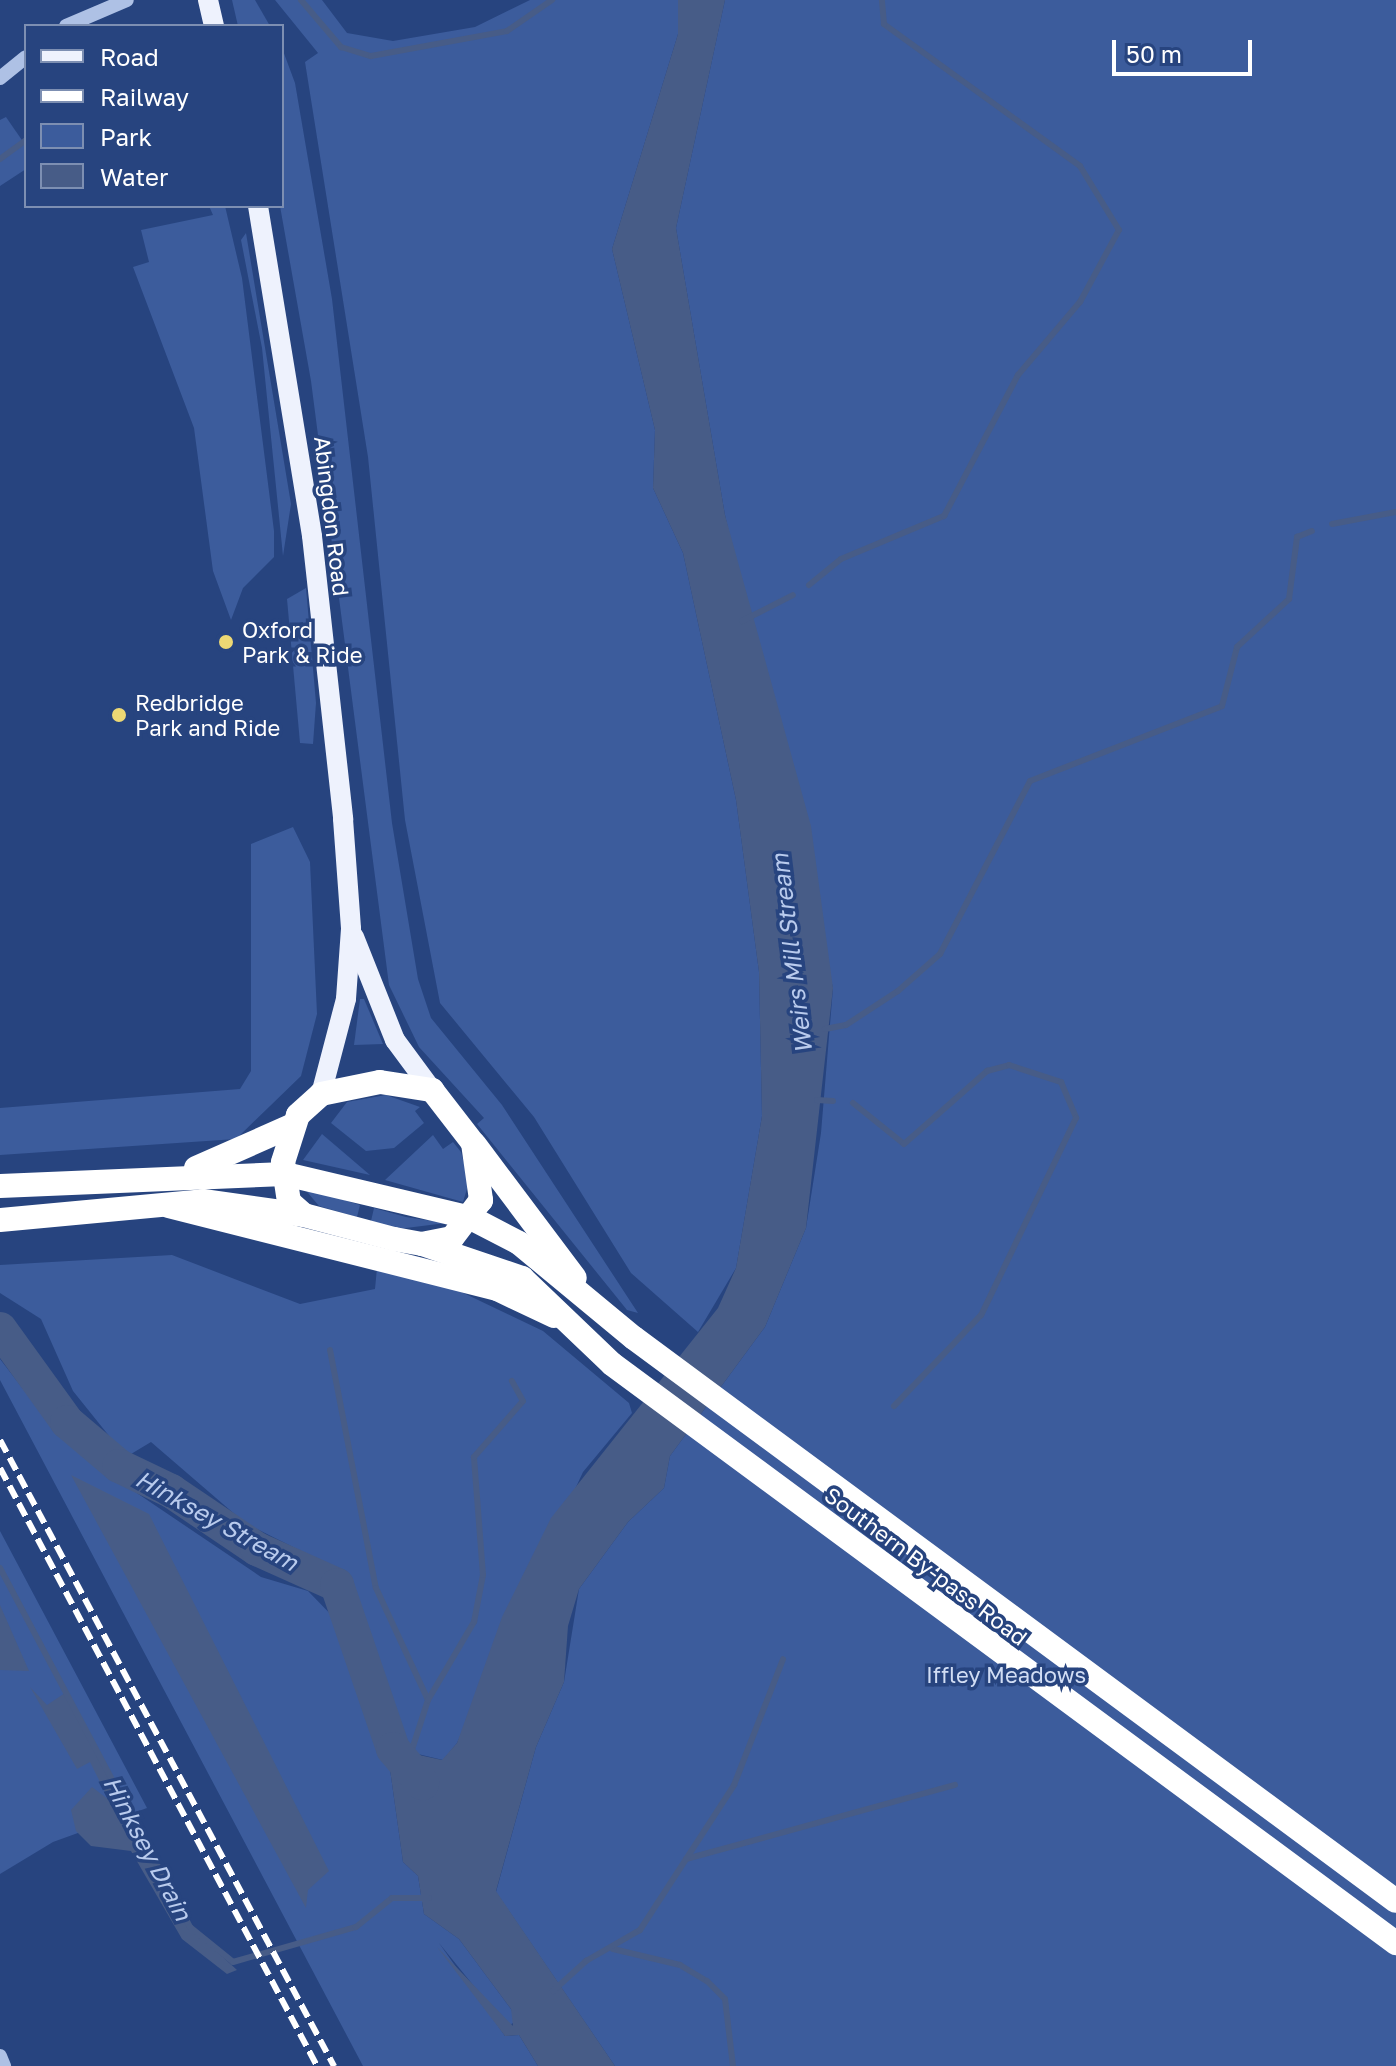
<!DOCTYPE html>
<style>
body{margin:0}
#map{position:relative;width:1396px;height:2066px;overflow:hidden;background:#27447f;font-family:"Golos Text",sans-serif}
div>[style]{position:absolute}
.green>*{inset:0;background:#3c5c9c}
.water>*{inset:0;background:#475c87}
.stream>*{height:6px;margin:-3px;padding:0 3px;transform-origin:3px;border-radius:3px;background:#475c87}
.river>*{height:34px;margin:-17px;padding:0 17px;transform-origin:17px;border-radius:17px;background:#475c87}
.minor>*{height:14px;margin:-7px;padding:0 7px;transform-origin:7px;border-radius:7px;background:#aec1e5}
.major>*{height:20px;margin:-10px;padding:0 10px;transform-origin:10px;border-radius:10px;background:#eef2fd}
.highway>*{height:24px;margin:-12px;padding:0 12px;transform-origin:12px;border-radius:12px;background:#fff}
.rail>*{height:6px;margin-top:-3px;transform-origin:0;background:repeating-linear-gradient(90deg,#fff 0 14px,transparent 0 20px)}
.dots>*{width:22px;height:22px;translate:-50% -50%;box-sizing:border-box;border:4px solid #27447f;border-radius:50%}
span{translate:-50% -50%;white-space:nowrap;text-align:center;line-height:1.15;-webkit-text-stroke:7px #27447f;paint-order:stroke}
.street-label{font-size:22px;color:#fff}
.poi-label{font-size:22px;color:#fff}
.left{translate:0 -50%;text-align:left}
.park-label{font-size:22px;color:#d1ddf4}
.water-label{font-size:24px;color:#b9cbed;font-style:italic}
.legend{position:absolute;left:24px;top:24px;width:260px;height:184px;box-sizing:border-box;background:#27447f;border:2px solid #7d8fb2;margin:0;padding:10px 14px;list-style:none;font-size:24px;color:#fff}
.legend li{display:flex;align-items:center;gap:16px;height:40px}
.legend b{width:40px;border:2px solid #7d8fb2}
.scale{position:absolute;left:1112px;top:40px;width:140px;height:36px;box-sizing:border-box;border:4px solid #fff;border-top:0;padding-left:10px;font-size:24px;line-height:28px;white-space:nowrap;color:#fff;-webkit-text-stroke:6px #27447f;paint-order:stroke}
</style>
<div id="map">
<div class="green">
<div style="clip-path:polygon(232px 0,255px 0,270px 26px,238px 26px)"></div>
<div style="clip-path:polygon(275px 0,322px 0,347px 33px,393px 41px,475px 27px,530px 0,678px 0,678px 34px,612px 249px,655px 430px,653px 488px,683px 553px,736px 800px,759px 972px,762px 1116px,736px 1268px,698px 1332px,631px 1273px,534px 1117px,440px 1003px,405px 820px,368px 457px,305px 62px,318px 53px)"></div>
<div style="clip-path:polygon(725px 0,1396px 0,1396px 2066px,615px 2066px,496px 1892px,536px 1747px,564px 1682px,579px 1589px,628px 1522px,664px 1488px,670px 1456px,765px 1327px,806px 1228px,821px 1133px,833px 988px,725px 515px,676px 228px)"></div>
<div style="clip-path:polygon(282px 48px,295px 83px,332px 299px,392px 823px,418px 979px,431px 1018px,502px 1105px,638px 1313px,627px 1310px,477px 1124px,484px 1118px,419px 1047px,389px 985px,311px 381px,280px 206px)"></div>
<div style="clip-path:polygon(6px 117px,26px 146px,26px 169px,0 186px,0 120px)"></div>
<div style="clip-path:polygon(209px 206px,225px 206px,242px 278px,274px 531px,274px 557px,243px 588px,231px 620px,213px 571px,194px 428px,133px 267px,149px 262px,141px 230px,213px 215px)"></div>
<div style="clip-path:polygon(246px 233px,291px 504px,283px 556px,262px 348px,241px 240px)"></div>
<div style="clip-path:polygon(306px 588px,316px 703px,313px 744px,300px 743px,287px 599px)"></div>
<div style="clip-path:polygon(293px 827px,310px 862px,317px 1014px,301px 1076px,236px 1139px,0 1155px,0 1108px,240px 1089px,251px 1071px,251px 844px)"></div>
<div style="clip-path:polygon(360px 999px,364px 999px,383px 1044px,354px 1045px)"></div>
<div style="clip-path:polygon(386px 1095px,420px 1107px,415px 1111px,424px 1123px,394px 1148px,366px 1151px,331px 1123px,347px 1102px)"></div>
<div style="clip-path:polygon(322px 1134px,370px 1175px,303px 1160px)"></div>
<div style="clip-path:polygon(433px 1135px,443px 1149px,453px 1142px,461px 1152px,469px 1182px,463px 1202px,385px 1180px)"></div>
<div style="clip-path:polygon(303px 1187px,360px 1205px,357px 1217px,319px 1206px)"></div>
<div style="clip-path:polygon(374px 1208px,406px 1217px,446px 1223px,398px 1229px,371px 1221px)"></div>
<div style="clip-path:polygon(172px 1255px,300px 1304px,375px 1289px,377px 1268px,453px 1288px,543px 1331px,629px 1403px,632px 1413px,583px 1472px,457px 1743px,443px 1760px,401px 1750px,351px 1576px,245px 1523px,151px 1442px,126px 1457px,73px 1391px,41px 1319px,0 1293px,0 1265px)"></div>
<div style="clip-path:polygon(0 1359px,53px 1428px,122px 1483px,261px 1577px,308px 1591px,343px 1627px,387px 1748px,403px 1862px,418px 1876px,424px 1914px,459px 1939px,511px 2009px,516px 2021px,507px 2027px,439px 1943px,505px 2036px,519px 2035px,538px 2066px,363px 2066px,0 1380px)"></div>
<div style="clip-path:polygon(0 1531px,147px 1808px,53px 1842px,0 1874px)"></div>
</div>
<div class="water">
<div style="clip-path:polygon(678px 0,725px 0,676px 228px,725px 515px,811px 826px,833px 988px,806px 1228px,765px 1327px,670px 1456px,664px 1488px,628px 1522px,579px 1589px,568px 1626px,564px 1682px,536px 1747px,496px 1891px,615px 2066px,538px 2066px,519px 2035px,505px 2036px,437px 1947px,513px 2026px,511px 2009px,459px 1939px,424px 1914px,418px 1876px,403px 1862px,387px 1748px,442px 1760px,457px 1743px,502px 1617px,551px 1518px,718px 1308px,736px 1268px,762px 1116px,759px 972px,736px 800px,683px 553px,653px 488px,655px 430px,612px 249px,678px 34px)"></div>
<div style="clip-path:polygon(71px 1475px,149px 1514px,329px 1871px,308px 1890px,306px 1908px)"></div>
<div style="clip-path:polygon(0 1605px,29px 1671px,0 1670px)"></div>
<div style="clip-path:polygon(30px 1687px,47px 1705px,65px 1693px,190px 1927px,237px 1970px,227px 1974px,182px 1939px,131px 1851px,91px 1846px,76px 1831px,71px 1810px,92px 1787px,109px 1800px,90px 1762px,77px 1769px)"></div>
</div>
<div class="stream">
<div style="left:301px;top:0;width:62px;rotate:49.6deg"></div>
<div style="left:341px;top:47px;width:31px;rotate:17deg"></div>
<div style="left:371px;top:56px;width:138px;rotate:-10.4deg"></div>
<div style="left:507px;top:31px;width:55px;rotate:-34.6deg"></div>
<div style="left:0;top:159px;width:32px;rotate:-36deg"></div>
<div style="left:1332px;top:524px;width:65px;rotate:-10.6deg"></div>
<div style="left:809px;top:585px;width:41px;rotate:-39.1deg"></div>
<div style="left:841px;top:559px;width:112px;rotate:-22.7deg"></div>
<div style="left:944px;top:516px;width:159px;rotate:-62.3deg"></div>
<div style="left:1018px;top:375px;width:96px;rotate:-49.7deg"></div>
<div style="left:1080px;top:302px;width:82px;rotate:-61.6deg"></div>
<div style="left:1119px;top:230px;width:75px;rotate:-121.4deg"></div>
<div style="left:1080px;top:166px;width:242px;rotate:-144.1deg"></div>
<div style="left:884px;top:24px;width:24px;rotate:-95deg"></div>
<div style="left:742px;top:621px;width:57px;rotate:-27deg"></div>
<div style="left:825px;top:1029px;width:21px;rotate:-11deg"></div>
<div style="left:846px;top:1025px;width:62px;rotate:-33.2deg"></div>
<div style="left:898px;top:991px;width:56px;rotate:-41.4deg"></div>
<div style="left:940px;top:954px;width:195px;rotate:-62.5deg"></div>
<div style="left:1030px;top:781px;width:206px;rotate:-21.3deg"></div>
<div style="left:1222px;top:706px;width:61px;rotate:-75.7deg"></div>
<div style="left:1237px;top:647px;width:71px;rotate:-42.7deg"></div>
<div style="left:1289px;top:599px;width:63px;rotate:-82.6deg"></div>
<div style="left:1297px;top:537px;width:16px;rotate:-22deg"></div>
<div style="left:817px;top:1100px;width:16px;rotate:4deg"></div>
<div style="left:853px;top:1103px;width:65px;rotate:38.8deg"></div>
<div style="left:904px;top:1144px;width:111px;rotate:-41.3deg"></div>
<div style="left:987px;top:1071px;width:23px;rotate:-15deg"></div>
<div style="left:1009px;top:1065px;width:55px;rotate:18.1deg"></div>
<div style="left:1061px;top:1082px;width:39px;rotate:67deg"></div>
<div style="left:1076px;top:1118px;width:219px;rotate:115.7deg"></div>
<div style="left:981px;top:1315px;width:126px;rotate:133.7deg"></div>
<div style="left:330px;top:1350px;width:242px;rotate:79.1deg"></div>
<div style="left:376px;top:1588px;width:123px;rotate:65.1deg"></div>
<div style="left:428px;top:1700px;width:62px;rotate:107.9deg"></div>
<div style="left:0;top:1568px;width:406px;rotate:62.1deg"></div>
<div style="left:190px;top:1927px;width:55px;rotate:39.1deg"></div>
<div style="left:233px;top:1962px;width:128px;rotate:-15.9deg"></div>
<div style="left:356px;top:1927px;width:46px;rotate:-38.9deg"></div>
<div style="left:392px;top:1898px;width:37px"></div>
<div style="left:428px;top:1700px;width:91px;rotate:-59.5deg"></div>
<div style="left:474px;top:1622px;width:48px;rotate:-79.2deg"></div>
<div style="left:483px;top:1575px;width:118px;rotate:-94.4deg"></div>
<div style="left:474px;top:1457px;width:74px;rotate:-48.8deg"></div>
<div style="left:523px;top:1401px;width:23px;rotate:-119deg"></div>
<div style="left:686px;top:1859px;width:279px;rotate:-15.4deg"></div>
<div style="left:613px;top:1949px;width:69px;rotate:13.4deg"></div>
<div style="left:680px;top:1965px;width:31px;rotate:31deg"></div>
<div style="left:707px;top:1981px;width:25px;rotate:45deg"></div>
<div style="left:725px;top:1999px;width:67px;rotate:83.2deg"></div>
<div style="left:553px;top:1991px;width:45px;rotate:-42.3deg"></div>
<div style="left:586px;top:1961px;width:62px;rotate:-29.9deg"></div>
<div style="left:640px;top:1930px;width:173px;rotate:-57deg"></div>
<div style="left:734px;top:1785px;width:135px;rotate:-68.7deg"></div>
</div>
<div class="river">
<div style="left:0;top:1329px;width:115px;rotate:54.2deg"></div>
<div style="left:67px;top:1422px;width:68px;rotate:40.2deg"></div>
<div style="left:119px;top:1466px;width:58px;rotate:25.7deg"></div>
<div style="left:171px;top:1491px;width:104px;rotate:34deg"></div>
<div style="left:257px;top:1549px;width:88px;rotate:24.2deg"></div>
<div style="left:337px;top:1585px;width:173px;rotate:71.1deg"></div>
<div style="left:393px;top:1749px;width:45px;rotate:49.5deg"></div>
</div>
<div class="minor">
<div style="left:66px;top:26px;width:66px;rotate:-23.1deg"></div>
<div style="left:0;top:78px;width:33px;rotate:-39deg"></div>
<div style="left:0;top:2056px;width:11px;rotate:68deg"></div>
</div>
<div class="major">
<div style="left:208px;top:0;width:27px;rotate:77deg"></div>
<div style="left:258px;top:206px;width:334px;rotate:80.7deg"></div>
<div style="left:312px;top:536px;width:285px;rotate:83.7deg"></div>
<div style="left:343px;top:819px;width:110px;rotate:85.8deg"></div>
<div style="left:351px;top:929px;width:70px;rotate:94.1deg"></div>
<div style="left:346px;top:999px;width:98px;rotate:104.7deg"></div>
<div style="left:354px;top:937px;width:111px;rotate:68.3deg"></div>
<div style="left:395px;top:1040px;width:62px;rotate:53.5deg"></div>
</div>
<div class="highway">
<div style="left:380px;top:1082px;width:53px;rotate:8.7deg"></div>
<div style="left:432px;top:1090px;width:67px;rotate:52.3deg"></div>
<div style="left:473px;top:1143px;width:58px;rotate:82deg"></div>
<div style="left:481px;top:1200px;width:48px;rotate:127.3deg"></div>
<div style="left:452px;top:1238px;width:31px;rotate:169deg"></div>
<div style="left:422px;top:1244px;width:28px;rotate:-170deg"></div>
<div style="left:394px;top:1239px;width:93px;rotate:-165.1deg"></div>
<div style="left:304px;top:1215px;width:20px;rotate:-139deg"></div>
<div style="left:289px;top:1202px;width:40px;rotate:-98.5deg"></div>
<div style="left:283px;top:1162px;width:49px;rotate:-72.3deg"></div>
<div style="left:298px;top:1115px;width:31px;rotate:-42deg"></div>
<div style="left:321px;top:1094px;width:60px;rotate:-11.5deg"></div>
<div style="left:475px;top:1145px;width:166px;rotate:53.1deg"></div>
<div style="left:196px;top:1168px;width:102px;rotate:-23.8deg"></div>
<div style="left:0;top:1186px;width:285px;rotate:-2.4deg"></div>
<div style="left:285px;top:1174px;width:191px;rotate:13.3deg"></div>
<div style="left:471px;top:1218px;width:54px;rotate:27.5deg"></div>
<div style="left:519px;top:1243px;width:149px;rotate:39.6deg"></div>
<div style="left:634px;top:1338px;width:947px;rotate:36.46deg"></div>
<div style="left:169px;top:1206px;width:338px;rotate:14.2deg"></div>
<div style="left:497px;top:1289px;width:63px;rotate:25.3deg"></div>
<div style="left:0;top:1220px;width:204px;rotate:-5.3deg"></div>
<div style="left:203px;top:1201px;width:102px;rotate:7.9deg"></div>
<div style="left:422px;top:1244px;width:106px;rotate:18.8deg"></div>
<div style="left:522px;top:1278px;width:124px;rotate:43.7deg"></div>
<div style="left:612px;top:1364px;width:975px;rotate:36.45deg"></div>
</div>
<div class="rail">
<div style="left:0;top:1440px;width:710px;rotate:61.92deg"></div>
<div style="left:0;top:1468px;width:677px;rotate:62.07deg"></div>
</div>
<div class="dots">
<div style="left:226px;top:642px;background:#edd874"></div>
<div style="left:119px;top:715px;background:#edd874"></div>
</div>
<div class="street-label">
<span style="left:332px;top:516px;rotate:83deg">Abingdon Road</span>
<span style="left:926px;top:1566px;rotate:37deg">Southern By-pass Road</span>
</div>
<div class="poi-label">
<span class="left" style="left:242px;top:642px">Oxford<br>Park &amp; Ride</span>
<span class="left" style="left:135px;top:715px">Redbridge<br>Park and Ride</span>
</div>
<div class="park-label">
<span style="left:1006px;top:1675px">Iffley Meadows</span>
</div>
<div class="water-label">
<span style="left:791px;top:954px;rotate:-97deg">Weirs Mill Stream</span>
<span style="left:217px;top:1520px;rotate:29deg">Hinksey Stream</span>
<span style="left:148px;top:1848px;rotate:62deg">Hinksey Drain</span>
</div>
<ul class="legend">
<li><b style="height:10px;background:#eef2fd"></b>Road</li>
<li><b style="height:10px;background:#fff"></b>Railway</li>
<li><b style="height:22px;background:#3c5c9c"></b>Park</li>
<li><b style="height:22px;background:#475c87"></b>Water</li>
</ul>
<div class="scale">50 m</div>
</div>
